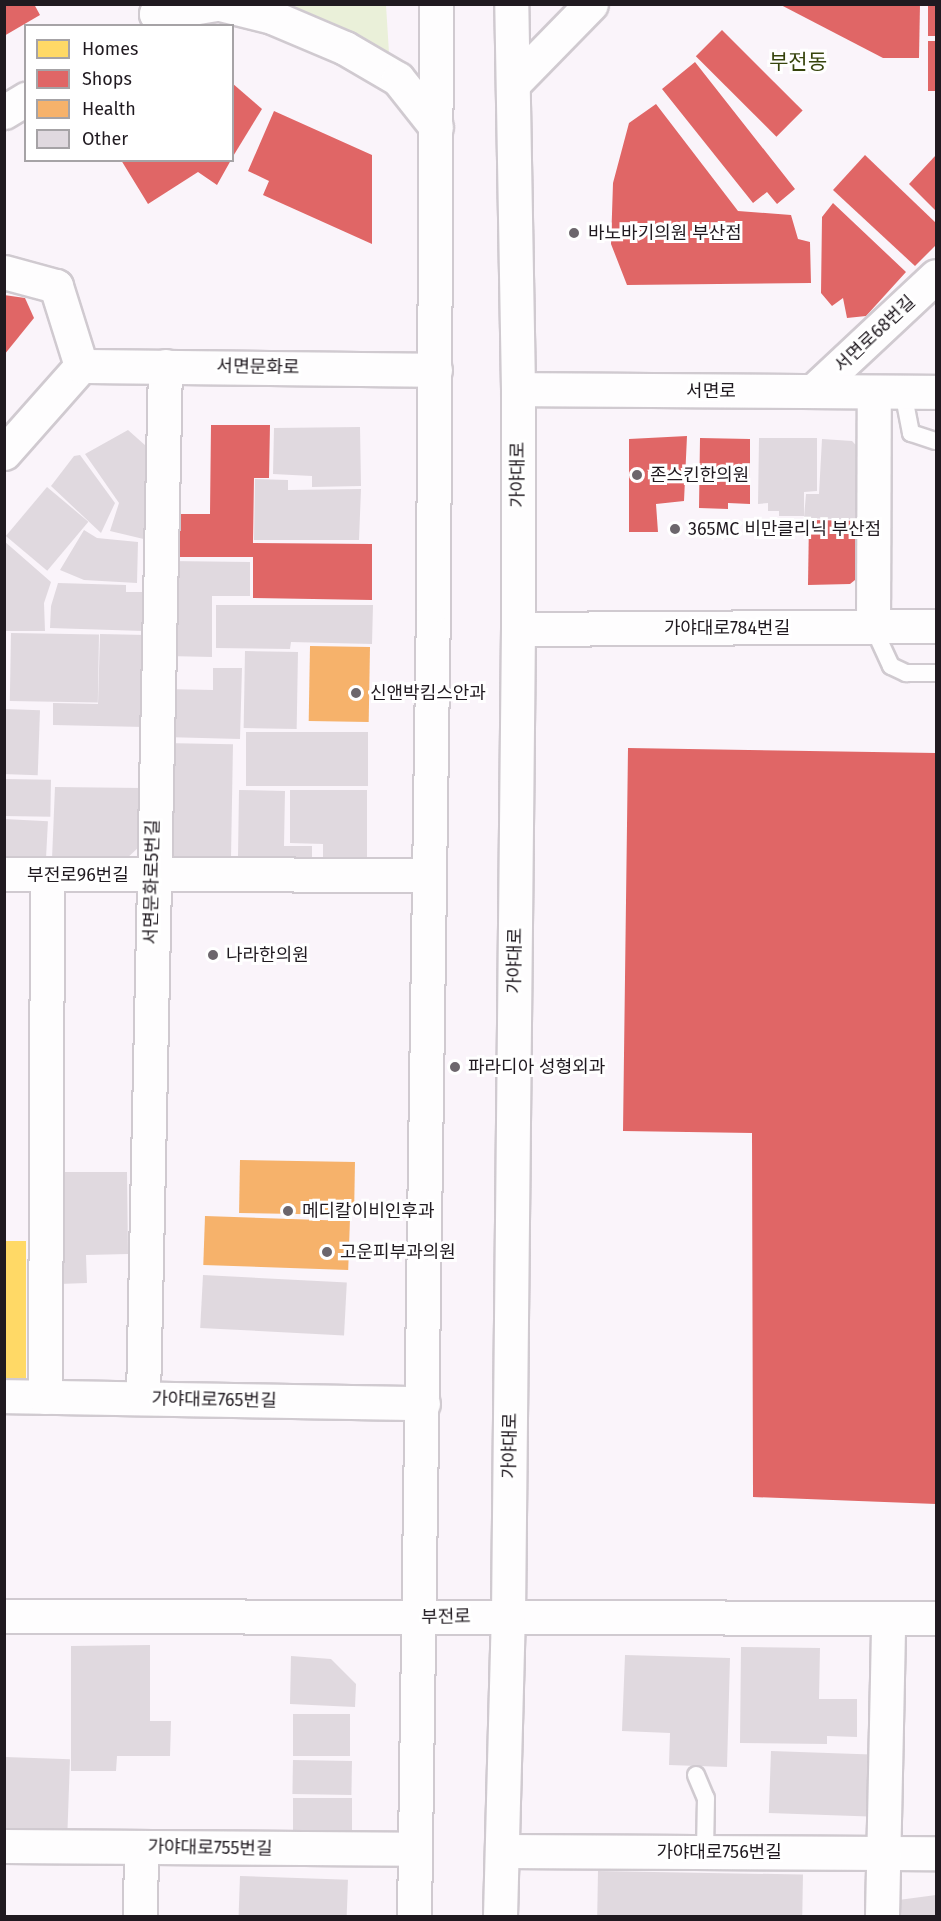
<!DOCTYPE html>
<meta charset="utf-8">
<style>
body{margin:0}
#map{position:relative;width:941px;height:1921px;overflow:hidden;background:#faf4fa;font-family:"Fira Sans","Noto Sans KR",sans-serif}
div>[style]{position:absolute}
.green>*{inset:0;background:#eaf0d9}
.homes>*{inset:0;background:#ffd966;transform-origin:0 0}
.shops>*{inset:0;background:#e06666;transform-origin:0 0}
.health>*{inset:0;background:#f6b26b;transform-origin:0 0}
.building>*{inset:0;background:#e0d9df;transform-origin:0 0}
.roads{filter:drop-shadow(2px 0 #d0cad0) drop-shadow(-2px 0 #d0cad0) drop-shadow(0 2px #d0cad0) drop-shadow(0 -2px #d0cad0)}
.service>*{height:16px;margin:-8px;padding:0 8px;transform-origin:8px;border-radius:8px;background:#fefdfe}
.minor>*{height:33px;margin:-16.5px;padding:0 16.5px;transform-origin:16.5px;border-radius:16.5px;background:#fefdfe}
.secondary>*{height:33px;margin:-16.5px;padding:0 16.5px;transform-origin:16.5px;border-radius:16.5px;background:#fefdfe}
.dots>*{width:16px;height:16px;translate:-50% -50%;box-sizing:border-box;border:3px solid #fff;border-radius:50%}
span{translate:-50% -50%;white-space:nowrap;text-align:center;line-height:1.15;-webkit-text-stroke:6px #fff;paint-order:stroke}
.poi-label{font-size:18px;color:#201a20}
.left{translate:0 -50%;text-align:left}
.street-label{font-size:18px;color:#201a20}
.quarter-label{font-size:21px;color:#36440c}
.frame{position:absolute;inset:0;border:6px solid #201a20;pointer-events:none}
.legend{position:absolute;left:24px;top:24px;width:210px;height:138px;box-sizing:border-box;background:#fff;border:2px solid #a6a3a6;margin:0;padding:8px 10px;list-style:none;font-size:18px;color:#201a20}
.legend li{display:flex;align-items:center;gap:12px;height:30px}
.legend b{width:30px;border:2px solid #a6a3a6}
</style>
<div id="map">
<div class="green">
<div style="clip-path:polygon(283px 5px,386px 5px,389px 53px,384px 59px)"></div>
</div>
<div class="homes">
<div style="left:4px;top:1241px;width:22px;height:149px"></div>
</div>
<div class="shops">
<div style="clip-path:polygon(4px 4px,34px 4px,40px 15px,4px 36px)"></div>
<div style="clip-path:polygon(779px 4px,920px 4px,919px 58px,883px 58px)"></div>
<div style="left:928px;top:4px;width:8px;height:32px"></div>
<div style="left:722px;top:30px;width:114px;height:37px;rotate:45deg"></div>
<div style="left:928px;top:41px;width:8px;height:50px"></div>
<div style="clip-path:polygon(695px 62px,795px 189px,777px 204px,767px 192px,753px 203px,662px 89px)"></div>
<div style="clip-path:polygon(232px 83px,262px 109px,232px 158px)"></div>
<div style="clip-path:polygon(656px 104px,738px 211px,791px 215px,798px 239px,810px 242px,811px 283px,627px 285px,611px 244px,613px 183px,629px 123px)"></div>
<div style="clip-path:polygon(274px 111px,372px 155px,372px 244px,263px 195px,269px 181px,248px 171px)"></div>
<div style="clip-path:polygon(865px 155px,936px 223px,936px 245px,915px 266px,833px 190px)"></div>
<div style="clip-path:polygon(936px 155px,936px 211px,909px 184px)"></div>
<div style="clip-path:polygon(121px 160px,231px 160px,217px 185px,198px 172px,148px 204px)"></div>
<div style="clip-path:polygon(833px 203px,906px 272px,866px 316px,847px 318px,843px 298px,832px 306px,821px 293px,822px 217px)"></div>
<div style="clip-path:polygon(4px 295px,25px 298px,34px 318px,4px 355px)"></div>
<div style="clip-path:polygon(211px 425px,270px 425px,269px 478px,254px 478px,253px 543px,372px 544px,372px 600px,253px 598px,253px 557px,176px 557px,176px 514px,210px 514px)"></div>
<div style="clip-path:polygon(687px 436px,684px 501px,656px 504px,658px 532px,629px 532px,629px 439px)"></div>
<div style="clip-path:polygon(700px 438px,750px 439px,750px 504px,728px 503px,728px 509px,699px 508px)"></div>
<div style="clip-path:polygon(809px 520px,869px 521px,870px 568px,850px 584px,808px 585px)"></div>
<div style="clip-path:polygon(628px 748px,936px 753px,936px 1504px,753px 1497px,752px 1133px,623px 1131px)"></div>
</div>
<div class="health">
<div style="left:310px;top:646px;width:60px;height:75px;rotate:1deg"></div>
<div style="left:240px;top:1160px;width:115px;height:53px;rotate:1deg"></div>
<div style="left:205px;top:1216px;width:145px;height:49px;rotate:2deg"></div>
</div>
<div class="building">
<div style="clip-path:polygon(360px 427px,361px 486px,312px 487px,312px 476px,273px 474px,274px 428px)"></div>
<div style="clip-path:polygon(128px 430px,155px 454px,152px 541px,110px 531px,119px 503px,85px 454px)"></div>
<div style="clip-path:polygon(759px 438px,817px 438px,817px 491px,804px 492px,804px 516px,779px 516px,779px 511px,768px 511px,768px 503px,758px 504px)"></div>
<div style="clip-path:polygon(822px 439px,852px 441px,873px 463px,870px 520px,804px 518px,806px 494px,819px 494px)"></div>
<div style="clip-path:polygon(80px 455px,115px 503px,101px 533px,51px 486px,74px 456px)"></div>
<div style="clip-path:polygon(255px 479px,288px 480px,288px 490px,361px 489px,359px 540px,254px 540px)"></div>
<div style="left:47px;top:487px;width:54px;height:64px;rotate:40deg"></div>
<div style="clip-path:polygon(84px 530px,97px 538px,138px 542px,137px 583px,84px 580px,60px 570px)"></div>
<div style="clip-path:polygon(4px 541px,51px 582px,44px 603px,45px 631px,4px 631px)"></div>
<div style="clip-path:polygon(169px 561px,250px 562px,250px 596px,212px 596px,212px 657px,167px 656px)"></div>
<div style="clip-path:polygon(58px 583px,126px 585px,126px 592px,144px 592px,143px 631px,50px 628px,51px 606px)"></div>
<div style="clip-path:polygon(216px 605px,373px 605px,372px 644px,291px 642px,290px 649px,216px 648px)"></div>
<div style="left:11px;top:633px;width:88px;height:68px;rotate:1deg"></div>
<div style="clip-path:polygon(100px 634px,146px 635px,144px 727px,53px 725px,53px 703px,98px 704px)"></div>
<div style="left:245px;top:651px;width:53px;height:77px;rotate:1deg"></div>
<div style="clip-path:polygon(213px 668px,242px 668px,240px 739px,164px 737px,164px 689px,213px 690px)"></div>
<div style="left:4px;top:709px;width:36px;height:65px;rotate:2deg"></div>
<div style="left:246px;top:732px;width:122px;height:54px"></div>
<div style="left:163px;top:743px;width:70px;height:113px;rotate:1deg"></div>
<div style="left:4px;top:779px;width:47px;height:37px;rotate:1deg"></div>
<div style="clip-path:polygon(55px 787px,142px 788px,141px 845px,124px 861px,52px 859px)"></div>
<div style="clip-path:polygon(239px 790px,285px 791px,284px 846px,312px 846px,312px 858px,238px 856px)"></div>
<div style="clip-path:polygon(290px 790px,367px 790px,367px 859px,323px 859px,323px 844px,290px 843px)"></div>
<div style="left:4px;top:819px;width:44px;height:37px;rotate:3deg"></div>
<div style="clip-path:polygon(58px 1172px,127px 1172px,128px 1254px,86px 1255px,87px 1283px,59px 1284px)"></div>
<div style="left:203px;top:1275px;width:144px;height:53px;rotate:3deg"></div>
<div style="clip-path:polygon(150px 1645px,150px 1721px,171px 1721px,170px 1756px,117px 1756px,116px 1771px,71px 1771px,71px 1646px)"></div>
<div style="clip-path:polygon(741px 1647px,820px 1648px,819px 1699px,857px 1699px,857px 1737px,827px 1736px,827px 1744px,740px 1743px)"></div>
<div style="clip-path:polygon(625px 1655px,730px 1658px,727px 1767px,669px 1765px,670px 1733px,622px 1731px)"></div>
<div style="clip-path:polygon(291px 1656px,331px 1659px,356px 1684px,355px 1707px,290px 1704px)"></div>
<div style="left:293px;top:1714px;width:57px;height:42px"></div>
<div style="left:771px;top:1751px;width:100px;height:62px;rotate:2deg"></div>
<div style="left:5px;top:1757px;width:65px;height:86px;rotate:2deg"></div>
<div style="left:293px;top:1760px;width:59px;height:34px;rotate:1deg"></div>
<div style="left:352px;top:1798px;width:40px;height:59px;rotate:90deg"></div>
<div style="left:598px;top:1871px;width:205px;height:45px;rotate:1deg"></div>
<div style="left:240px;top:1876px;width:108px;height:40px;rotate:2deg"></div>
<div style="clip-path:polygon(936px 1895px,936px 1916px,893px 1916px,891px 1901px)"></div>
</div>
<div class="roads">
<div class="service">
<div style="left:903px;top:392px;width:42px;rotate:79deg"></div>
<div style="left:911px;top:433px;width:26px;rotate:18deg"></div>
<div style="left:873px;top:627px;width:43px;rotate:65.2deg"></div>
<div style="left:891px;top:666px;width:17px;rotate:25deg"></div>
<div style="left:906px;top:673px;width:30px"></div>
<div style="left:696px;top:1775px;width:25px;rotate:67deg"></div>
<div style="left:706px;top:1798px;width:54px;rotate:91.1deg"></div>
</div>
<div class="minor">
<div style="left:4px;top:272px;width:54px;rotate:15.1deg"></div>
<div style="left:56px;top:286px;width:84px;rotate:72.6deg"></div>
<div style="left:813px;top:391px;width:168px;rotate:-43.1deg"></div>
<div style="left:873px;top:627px;width:235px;rotate:-89.8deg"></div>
<div style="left:518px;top:629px;width:418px;rotate:-0.4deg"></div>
<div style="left:4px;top:874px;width:425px;rotate:0.1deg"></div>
<div style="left:4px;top:1396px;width:419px;rotate:1deg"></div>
<div style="left:45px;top:1397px;width:522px;rotate:-89.78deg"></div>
<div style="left:143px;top:1398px;width:1032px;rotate:-88.78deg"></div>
<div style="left:4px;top:1846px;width:411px;rotate:0.4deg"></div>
<div style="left:502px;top:1851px;width:434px;rotate:0.3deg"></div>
<div style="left:140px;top:1916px;width:69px;rotate:-89.2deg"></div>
<div style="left:882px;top:1916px;width:298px;rotate:-88.8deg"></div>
</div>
<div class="secondary">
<div style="left:159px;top:4px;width:10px;rotate:107deg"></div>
<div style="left:156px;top:14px;width:61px;rotate:-9.5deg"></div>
<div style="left:220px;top:4px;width:54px;rotate:14deg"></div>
<div style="left:272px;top:17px;width:79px;rotate:23deg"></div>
<div style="left:345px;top:48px;width:61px;rotate:30.3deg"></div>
<div style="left:398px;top:79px;width:61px;rotate:51.6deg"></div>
<div style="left:514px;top:83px;width:110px;rotate:-45.7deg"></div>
<div style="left:4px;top:112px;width:26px;rotate:-31deg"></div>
<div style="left:518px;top:389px;width:418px;rotate:0.4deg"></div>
<div style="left:4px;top:453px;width:116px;rotate:-48.5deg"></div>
<div style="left:81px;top:366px;width:354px;rotate:0.6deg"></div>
<div style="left:4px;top:1616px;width:932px;rotate:0.12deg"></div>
<div style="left:414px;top:1916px;width:1311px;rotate:-89.17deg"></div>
<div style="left:433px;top:605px;width:601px;rotate:-89.71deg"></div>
<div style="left:500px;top:1916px;width:300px;rotate:-88.5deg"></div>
<div style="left:508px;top:1616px;width:987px;rotate:-89.42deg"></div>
<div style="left:518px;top:629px;width:240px;rotate:-90deg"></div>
<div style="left:518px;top:389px;width:385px;rotate:-91deg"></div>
</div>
</div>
<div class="dots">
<div style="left:574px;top:233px;background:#6c666c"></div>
<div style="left:637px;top:475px;background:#6c666c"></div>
<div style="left:675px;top:529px;background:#6c666c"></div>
<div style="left:356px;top:693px;background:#6c666c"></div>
<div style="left:213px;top:955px;background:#6c666c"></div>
<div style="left:455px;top:1067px;background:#6c666c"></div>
<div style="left:288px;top:1211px;background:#6c666c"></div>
<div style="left:327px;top:1252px;background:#6c666c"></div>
</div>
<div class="poi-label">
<span class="left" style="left:588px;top:233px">바노바기의원 부산점</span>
<span class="left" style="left:650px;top:475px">존스킨한의원</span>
<span class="left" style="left:688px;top:529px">365MC 비만클리닉 부산점</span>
<span class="left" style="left:370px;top:693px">신앤박킴스안과</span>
<span class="left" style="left:226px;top:955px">나라한의원</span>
<span class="left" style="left:468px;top:1067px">파라디아 성형외과</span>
<span class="left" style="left:302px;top:1211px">메디칼이비인후과</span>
<span class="left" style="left:340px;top:1252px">고운피부과의원</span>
</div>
<div class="street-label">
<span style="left:875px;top:334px;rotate:-43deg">서면로68번길</span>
<span style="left:258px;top:367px;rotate:1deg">서면문화로</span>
<span style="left:711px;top:391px">서면로</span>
<span style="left:518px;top:475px;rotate:-90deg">가야대로</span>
<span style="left:727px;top:628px">가야대로784번길</span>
<span style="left:78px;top:875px">부전로96번길</span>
<span style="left:152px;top:882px;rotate:-89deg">서면문화로5번길</span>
<span style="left:515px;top:961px;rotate:-89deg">가야대로</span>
<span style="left:214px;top:1400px;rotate:1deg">가야대로765번길</span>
<span style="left:510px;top:1446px;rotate:-89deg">가야대로</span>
<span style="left:446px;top:1617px;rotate:-1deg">부전로</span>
<span style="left:210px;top:1848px;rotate:1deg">가야대로755번길</span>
<span style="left:719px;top:1852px">가야대로756번길</span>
</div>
<div class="quarter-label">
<span style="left:798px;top:62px">부전동</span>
</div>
<div class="frame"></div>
<ul class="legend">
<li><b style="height:16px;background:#ffd966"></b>Homes</li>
<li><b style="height:16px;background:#e06666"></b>Shops</li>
<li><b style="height:16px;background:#f6b26b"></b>Health</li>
<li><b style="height:16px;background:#e0d9df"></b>Other</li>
</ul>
</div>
